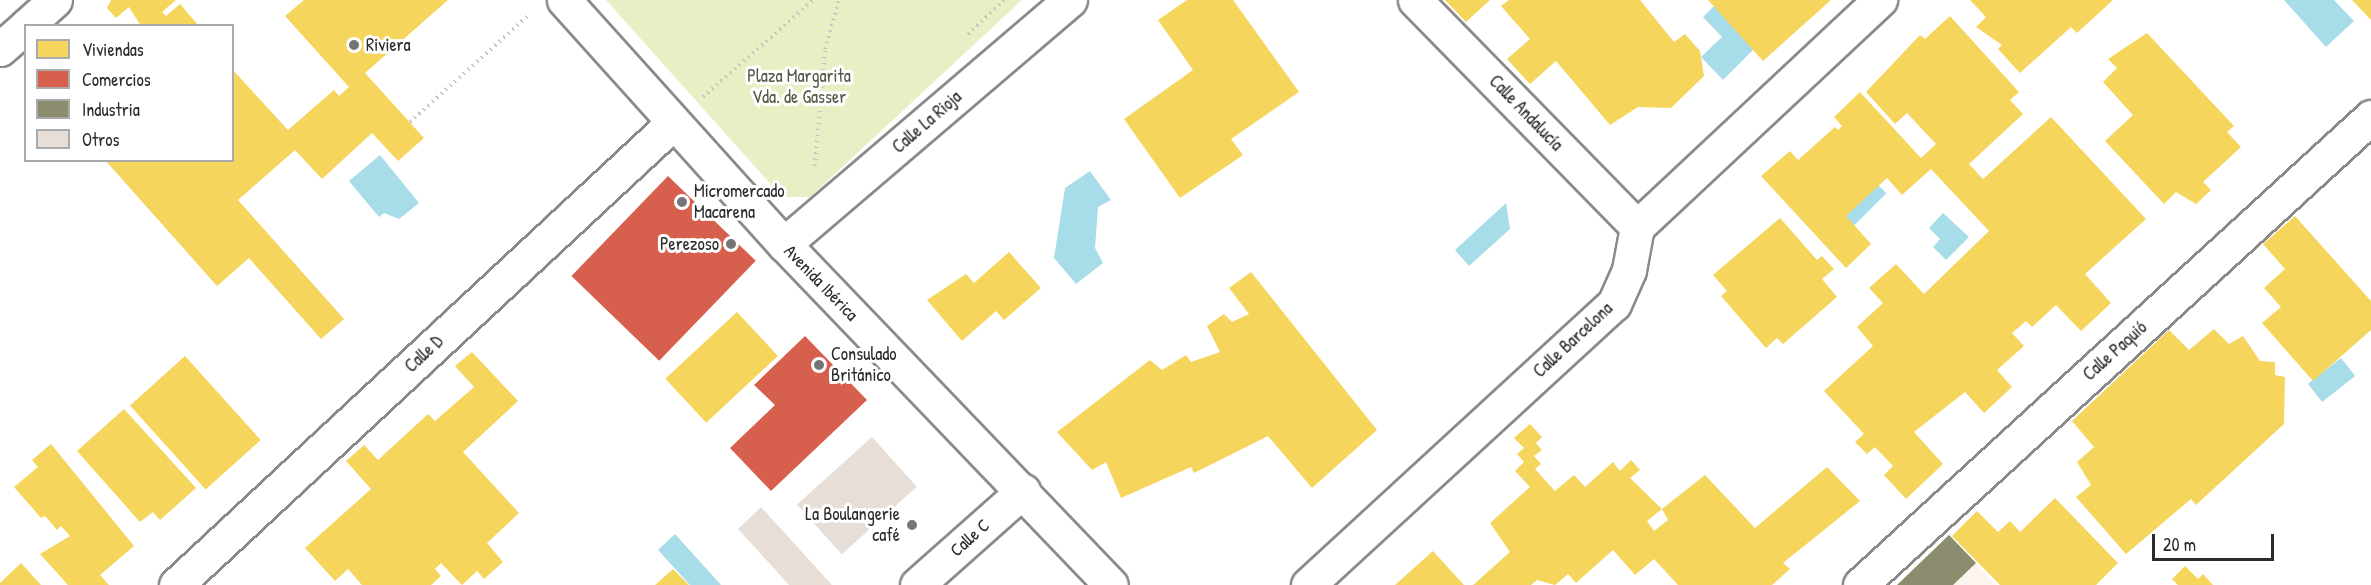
<!DOCTYPE html>
<meta charset="utf-8">
<style>
body{margin:0}
#map{position:relative;width:2371px;height:585px;overflow:hidden;background:#fff;font-family:"Patrick Hand",sans-serif}
div>[style]{position:absolute}
.built>*{inset:0;background:#fcf5ef}
.green>*{inset:0;background:#e8efc5}
.water>*{inset:0;background:#a7dde9;transform-origin:0 0}
.homes>*{inset:0;background:#f6d55c;transform-origin:0 0}
.shops>*{inset:0;background:#d6604d;transform-origin:0 0}
.industry>*{inset:0;background:#8c8c6e}
.building>*{inset:0;background:#e7dfd7;transform-origin:0 0}
.path>*{height:4px;margin-top:-2px;transform-origin:0;background:repeating-linear-gradient(90deg,#c2c2c2 0 1.5px,transparent 0 6px)}
.roads{filter:drop-shadow(2px 0 #8a8a8a) drop-shadow(-2px 0 #8a8a8a) drop-shadow(0 2px #8a8a8a) drop-shadow(0 -2px #8a8a8a)}
.minor>*{height:33px;margin:-16.5px;padding:0 16.5px;transform-origin:16.5px;border-radius:16.5px;background:#fff}
.tertiary>*{height:33px;margin:-16.5px;padding:0 16.5px;transform-origin:16.5px;border-radius:16.5px;background:#fff}
.dots>*{width:16px;height:16px;translate:-50% -50%;box-sizing:border-box;border:3px solid #fff;border-radius:50%}
span{translate:-50% -50%;white-space:nowrap;text-align:center;line-height:1.15;-webkit-text-stroke:6px #fff;paint-order:stroke}
.poi-label{font-size:18px;color:#2b2b2b}
.left{translate:0 -50%;text-align:left}
.right{translate:-100% -50%;text-align:right}
.park-label{font-size:18px;color:#565946}
.street-label{font-size:18px;color:#2b2b2b}
.legend{position:absolute;left:24px;top:24px;width:210px;height:138px;box-sizing:border-box;background:#fff;border:2px solid #aaa;margin:0;padding:8px 10px;list-style:none;font-size:18px;color:#2b2b2b}
.legend li{display:flex;align-items:center;gap:12px;height:30px}
.legend b{width:30px;border:2px solid #aaa}
.scale{position:absolute;left:2152px;top:534px;width:122px;height:27px;box-sizing:border-box;border:3px solid #2b2b2b;border-top:0;padding-left:8px;font-size:18px;line-height:21px;white-space:nowrap;color:#2b2b2b;-webkit-text-stroke:4px #fff;paint-order:stroke}
</style>
<div id="map">
<div class="built">
<div style="clip-path:polygon(1949px 535px,1996px 585px,1897px 585px)"></div>
</div>
<div class="green">
<div style="clip-path:polygon(606px 0,1022px 0,810px 197px,782px 197px)"></div>
</div>
<div class="water">
<div style="clip-path:polygon(2284px 0,2334px 0,2354px 21px,2326px 47px)"></div>
<div style="clip-path:polygon(1714px 6px,1756px 47px,1723px 80px,1701px 57px,1722px 37px,1703px 17px)"></div>
<div style="clip-path:polygon(380px 155px,419px 203px,399px 219px,384px 213px,379px 217px,349px 181px)"></div>
<div style="clip-path:polygon(1090px 171px,1111px 200px,1098px 207px,1095px 248px,1103px 263px,1076px 284px,1054px 258px,1065px 188px)"></div>
<div style="left:1875px;top:182px;width:16px;height:54px;rotate:45deg"></div>
<div style="clip-path:polygon(1506px 203px,1510px 229px,1469px 266px,1455px 250px)"></div>
<div style="clip-path:polygon(1943px 213px,1969px 237px,1946px 260px,1933px 247px,1940px 239px,1929px 228px)"></div>
<div style="left:2341px;top:358px;width:23px;height:42px;rotate:52deg"></div>
<div style="clip-path:polygon(675px 534px,721px 585px,690px 585px,658px 550px)"></div>
</div>
<div class="homes">
<div style="clip-path:polygon(111px 0,176px 0,162px 12px,166px 16px,180px 4px,199px 26px,141px 26px,129px 7px,116px 18px,107px 8px)"></div>
<div style="clip-path:polygon(304px 0,448px 0,365px 73px,424px 138px,398px 161px,372px 133px,322px 179px,295px 150px,238px 200px,344px 319px,321px 339px,249px 258px,217px 286px,105px 160px,232px 160px,232px 69px,288px 130px,334px 90px,339px 96px,349px 87px,285px 16px)"></div>
<div style="clip-path:polygon(1187px 0,1233px 0,1299px 92px,1231px 139px,1243px 155px,1180px 198px,1124px 119px,1193px 70px,1158px 20px)"></div>
<div style="clip-path:polygon(1445px 0,1490px 0,1466px 22px)"></div>
<div style="clip-path:polygon(1509px 0,1640px 0,1674px 42px,1685px 34px,1700px 51px,1704px 76px,1671px 108px,1638px 107px,1610px 125px,1556px 61px,1530px 84px,1507px 59px,1530px 39px,1501px 6px)"></div>
<div style="clip-path:polygon(1708px 0,1831px 0,1763px 61px)"></div>
<div style="clip-path:polygon(1970px 0,2113px 0,2077px 33px,2071px 27px,2020px 73px,1998px 49px,2002px 45px,1976px 27px,1986px 17px)"></div>
<div style="clip-path:polygon(2352px 0,2371px 0,2371px 20px)"></div>
<div style="clip-path:polygon(1950px 16px,2019px 92px,2010px 100px,2023px 114px,1969px 164px,1983px 179px,2051px 117px,2146px 219px,2085px 274px,2111px 303px,2081px 331px,2056px 305px,2032px 327px,2026px 321px,2012px 333px,2024px 346px,1997px 370px,2012px 387px,1984px 413px,1965px 392px,1914px 432px,1943px 464px,1906px 499px,1884px 475px,1893px 466px,1875px 447px,1867px 454px,1855px 442px,1864px 434px,1824px 391px,1873px 346px,1857px 327px,1883px 303px,1869px 288px,1896px 264px,1924px 294px,1989px 231px,1931px 169px,1902px 195px,1887px 178px,1846px 216px,1871px 244px,1846px 268px,1761px 176px,1790px 151px,1798px 160px,1835px 127px,1838px 130px,1842px 126px,1834px 117px,1860px 92px,1921px 158px,1936px 144px,1907px 113px,1895px 124px,1866px 92px,1920px 35px,1925px 39px)"></div>
<div style="clip-path:polygon(2147px 33px,2234px 126px,2227px 132px,2241px 147px,2203px 182px,2211px 190px,2196px 204px,2176px 192px,2164px 204px,2105px 141px,2133px 115px,2103px 82px,2117px 68px,2108px 59px)"></div>
<div style="clip-path:polygon(2295px 216px,2371px 301px,2371px 330px,2313px 381px,2262px 323px,2281px 307px,2264px 288px,2285px 269px,2263px 244px)"></div>
<div style="clip-path:polygon(1780px 218px,1817px 260px,1822px 256px,1834px 269px,1822px 279px,1837px 297px,1783px 344px,1777px 338px,1766px 348px,1721px 296px,1727px 291px,1713px 275px)"></div>
<div style="clip-path:polygon(1009px 252px,1041px 288px,1004px 320px,996px 311px,962px 341px,927px 300px,966px 274px,974px 283px)"></div>
<div style="clip-path:polygon(1251px 272px,1377px 430px,1312px 488px,1268px 436px,1194px 473px,1191px 467px,1121px 498px,1106px 462px,1092px 470px,1057px 432px,1150px 360px,1162px 370px,1186px 355px,1191px 362px,1220px 352px,1207px 326px,1224px 314px,1232px 322px,1249px 314px,1229px 288px)"></div>
<div style="left:737px;top:312px;width:60px;height:98px;rotate:47deg"></div>
<div style="clip-path:polygon(2214px 329px,2229px 344px,2243px 336px,2260px 361px,2275px 362px,2275px 375px,2285px 377px,2284px 424px,2196px 505px,2191px 499px,2126px 554px,2076px 497px,2091px 485px,2077px 462px,2094px 447px,2072px 421px,2169px 330px,2189px 350px)"></div>
<div style="clip-path:polygon(472px 352px,518px 401px,463px 452px,519px 513px,487px 543px,503px 562px,484px 579px,477px 571px,462px 585px,441px 563px,435px 569px,441px 576px,431px 585px,362px 585px,348px 569px,335px 581px,305px 548px,371px 489px,346px 461px,364px 445px,378px 460px,428px 414px,435px 421px,474px 387px,455px 366px)"></div>
<div style="left:185px;top:356px;width:113px;height:74px;rotate:48deg"></div>
<div style="clip-path:polygon(124px 409px,196px 488px,160px 520px,153px 512px,140px 522px,77px 451px)"></div>
<div style="clip-path:polygon(1530px 424px,1542px 437px,1536px 443px,1542px 450px,1534px 456px,1541px 464px,1535px 469px,1555px 491px,1574px 475px,1585px 487px,1613px 462px,1620px 471px,1631px 460px,1640px 470px,1630px 478px,1662px 509px,1647px 521px,1654px 531px,1668px 520px,1662px 509px,1705px 475px,1755px 528px,1827px 467px,1860px 501px,1783px 563px,1790px 569px,1772px 585px,1678px 585px,1654px 559px,1635px 575px,1613px 550px,1576px 583px,1568px 574px,1555px 585px,1537px 580px,1531px 585px,1473px 585px,1510px 552px,1490px 523px,1530px 487px,1515px 471px,1524px 462px,1517px 454px,1524px 448px,1514px 438px)"></div>
<div style="clip-path:polygon(51px 444px,134px 546px,100px 575px,109px 585px,68px 585px,40px 554px,70px 536px,61px 526px,57px 530px,45px 516px,41px 518px,14px 487px,38px 467px,32px 460px)"></div>
<div style="clip-path:polygon(2055px 498px,2118px 563px,2096px 585px,2000px 585px,1952px 536px,1977px 511px,1998px 532px,2010px 521px,2020px 532px)"></div>
<div style="clip-path:polygon(1433px 551px,1464px 585px,1395px 585px)"></div>
<div style="clip-path:polygon(21px 563px,41px 585px,0 585px,0 583px)"></div>
<div style="clip-path:polygon(2185px 566px,2198px 579px,2203px 574px,2213px 585px,2178px 585px,2172px 579px)"></div>
<div style="clip-path:polygon(673px 569px,689px 585px,655px 585px)"></div>
</div>
<div class="shops">
<div style="left:668px;top:176px;width:122px;height:139px;rotate:44deg"></div>
<div style="clip-path:polygon(805px 336px,867px 400px,771px 491px,730px 448px,775px 405px,754px 385px)"></div>
</div>
<div class="industry">
<div style="clip-path:polygon(1949px 535px,1976px 563px,1953px 585px,1897px 585px)"></div>
</div>
<div class="building">
<div style="left:872px;top:437px;width:67px;height:101px;rotate:48deg"></div>
<div style="clip-path:polygon(761px 507px,832px 585px,789px 585px,738px 529px)"></div>
</div>
<div class="path">
<div style="left:968px;top:34px;width:50px;rotate:-43.4deg"></div>
<div style="left:703px;top:97px;width:147px;rotate:-41.4deg"></div>
<div style="left:410px;top:122px;width:161px;rotate:-42deg"></div>
<div style="left:815px;top:166px;width:117px;rotate:-85.1deg"></div>
<div style="left:825px;top:49px;width:51px;rotate:-74.1deg"></div>
</div>
<div class="roads">
<div class="minor">
<div style="left:1415px;top:0;width:318px;rotate:45.6deg"></div>
<div style="left:26px;top:26px;width:39px;rotate:-42deg"></div>
<div style="left:0;top:49px;width:35px;rotate:-41deg"></div>
<div style="left:784px;top:244px;width:376px;rotate:-40.5deg"></div>
<div style="left:176px;top:585px;width:679px;rotate:-42.91deg"></div>
<div style="left:917px;top:585px;width:142px;rotate:-41.6deg"></div>
<div style="left:1308px;top:585px;width:415px;rotate:-42.6deg"></div>
<div style="left:1614px;top:304px;width:37px;rotate:-66deg"></div>
<div style="left:1629px;top:270px;width:44px;rotate:-79.5deg"></div>
<div style="left:1637px;top:227px;width:333px;rotate:-43.1deg"></div>
<div style="left:1860px;top:585px;width:693px;rotate:-42.49deg"></div>
</div>
<div class="tertiary">
<div style="left:564px;top:0;width:329px;rotate:48deg"></div>
<div style="left:784px;top:244px;width:472px;rotate:46.2deg"></div>
</div>
</div>
<div class="dots">
<div style="left:354px;top:45px;background:#757575"></div>
<div style="left:682px;top:202px;background:#757575"></div>
<div style="left:731px;top:244px;background:#757575"></div>
<div style="left:819px;top:365px;background:#757575"></div>
<div style="left:912px;top:525px;background:#757575"></div>
</div>
<div class="poi-label">
<span class="left" style="left:366px;top:45px">Riviera</span>
<span class="left" style="left:694px;top:202px">Micromercado<br>Macarena</span>
<span class="right" style="left:719px;top:244px">Perezoso</span>
<span class="left" style="left:831px;top:365px">Consulado<br>Británico</span>
<span class="right" style="left:900px;top:525px">La Boulangerie<br>café</span>
</div>
<div class="park-label">
<span style="left:799px;top:87px">Plaza Margarita<br>Vda. de Gasser</span>
</div>
<div class="street-label">
<span style="left:1526px;top:113px;rotate:46deg">Calle Andalucía</span>
<span style="left:927px;top:122px;rotate:-41deg">Calle La Rioja</span>
<span style="left:821px;top:283px;rotate:46deg">Avenida Ibérica</span>
<span style="left:1573px;top:340px;rotate:-43deg">Calle Barcelona</span>
<span style="left:2115px;top:351px;rotate:-42deg">Calle Paquió</span>
<span style="left:424px;top:354px;rotate:-43deg">Calle D</span>
<span style="left:970px;top:538px;rotate:-42deg">Calle C</span>
</div>
<ul class="legend">
<li><b style="height:16px;background:#f6d55c"></b>Viviendas</li>
<li><b style="height:16px;background:#d6604d"></b>Comercios</li>
<li><b style="height:16px;background:#8c8c6e"></b>Industria</li>
<li><b style="height:16px;background:#e7dfd7"></b>Otros</li>
</ul>
<div class="scale">20 m</div>
</div>
